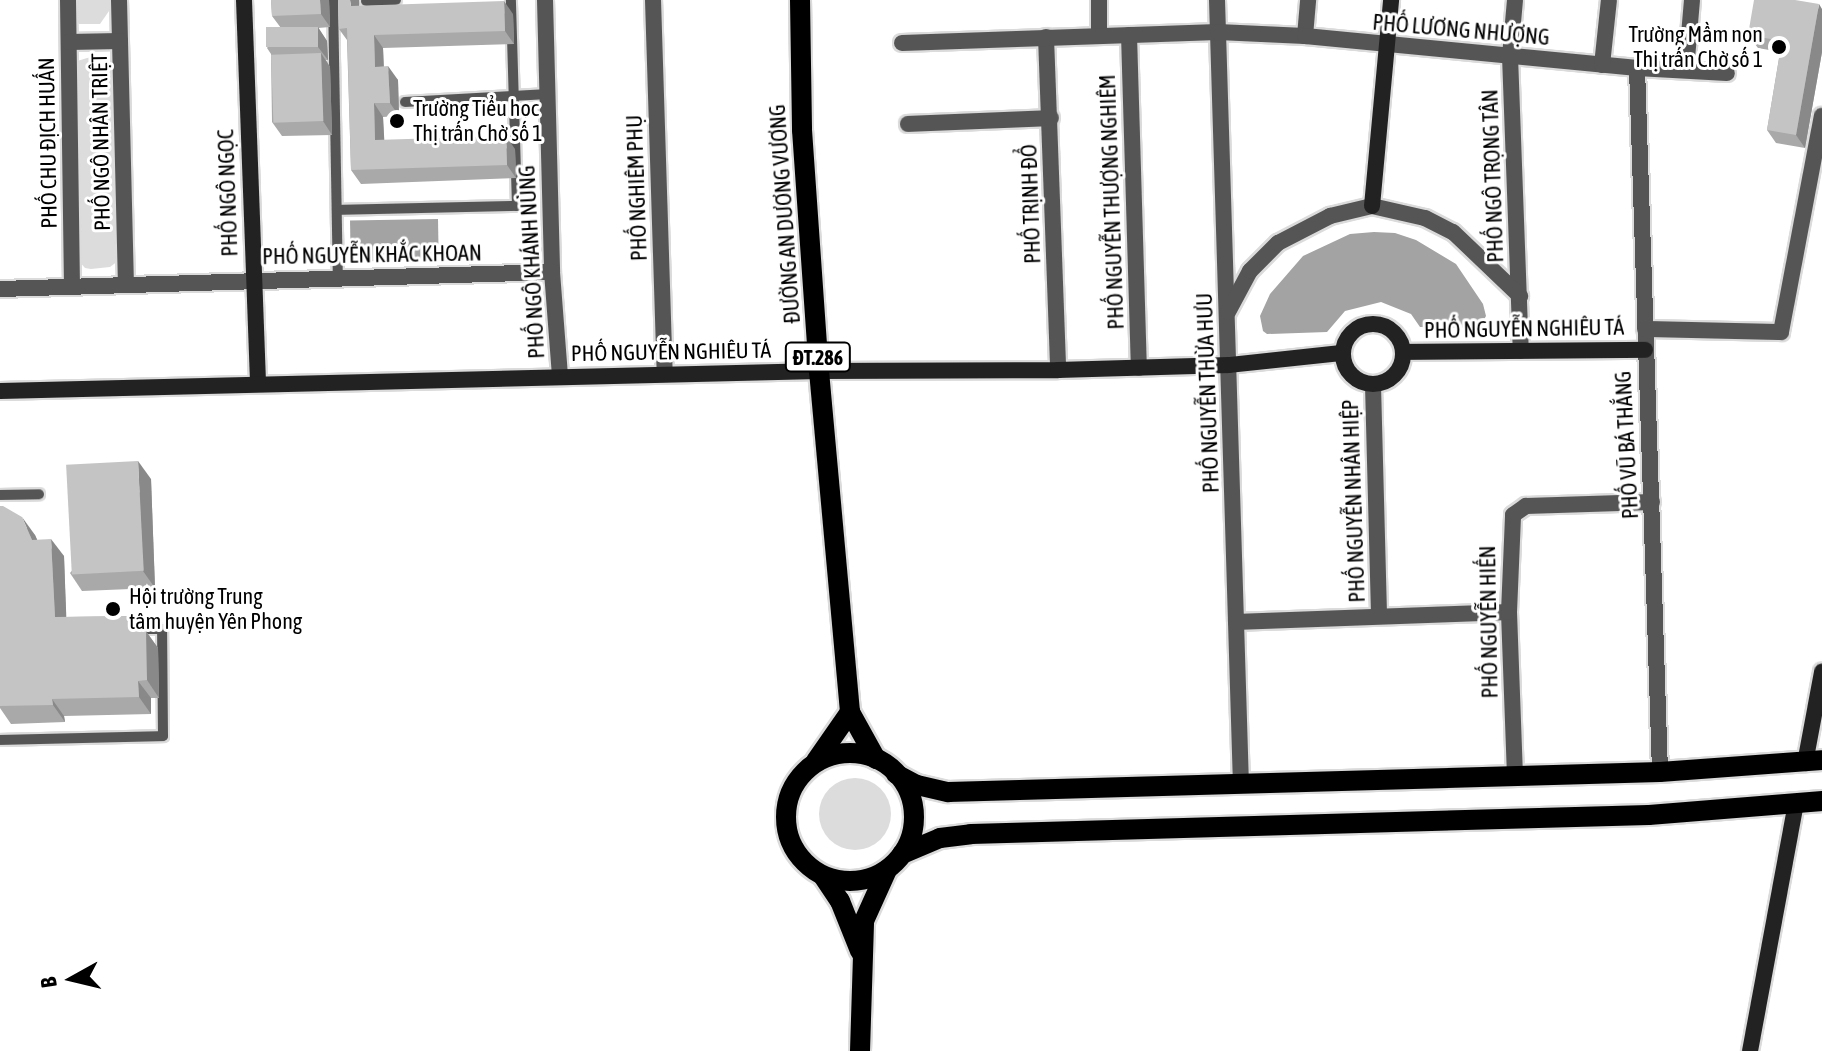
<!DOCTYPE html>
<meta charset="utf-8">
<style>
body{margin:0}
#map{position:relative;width:1822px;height:1051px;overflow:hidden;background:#fff;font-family:"Asap Condensed",sans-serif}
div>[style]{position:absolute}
.green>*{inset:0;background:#dcdcdc}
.round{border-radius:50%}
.water>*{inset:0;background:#a3a3a3;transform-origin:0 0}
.roads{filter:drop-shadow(2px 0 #dbdbdb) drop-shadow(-2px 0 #dbdbdb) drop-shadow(0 2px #dbdbdb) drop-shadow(0 -2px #dbdbdb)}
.lane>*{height:10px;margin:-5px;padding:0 5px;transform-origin:5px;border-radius:5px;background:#555}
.street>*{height:16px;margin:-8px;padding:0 8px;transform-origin:8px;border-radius:8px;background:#555}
.secondary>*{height:16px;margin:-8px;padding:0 8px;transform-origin:8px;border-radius:8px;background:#222}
.secondary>.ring{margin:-8px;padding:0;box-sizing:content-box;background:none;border:16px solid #222;border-radius:50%}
.primary>*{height:20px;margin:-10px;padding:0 10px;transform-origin:10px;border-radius:10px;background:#000}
.primary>.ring{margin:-10px;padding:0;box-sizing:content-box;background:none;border:20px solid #000;border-radius:50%}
.wall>*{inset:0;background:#a9a9a9}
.shaded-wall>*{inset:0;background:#898989}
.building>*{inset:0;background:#c4c4c4;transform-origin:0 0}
.dots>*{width:22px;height:22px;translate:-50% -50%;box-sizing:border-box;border:4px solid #fff;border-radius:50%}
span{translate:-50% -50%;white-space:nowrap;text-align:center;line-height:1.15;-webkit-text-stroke:6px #fff;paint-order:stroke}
.shield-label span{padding:2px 6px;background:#fff;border:2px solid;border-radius:6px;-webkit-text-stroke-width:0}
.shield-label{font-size:20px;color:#000;font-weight:700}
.street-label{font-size:22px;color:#000}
.poi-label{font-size:22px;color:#000}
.right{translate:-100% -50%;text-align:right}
.left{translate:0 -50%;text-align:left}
.north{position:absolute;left:32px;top:939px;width:80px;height:80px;-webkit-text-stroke:6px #fff;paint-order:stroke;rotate:262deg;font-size:22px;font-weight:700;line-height:32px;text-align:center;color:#000}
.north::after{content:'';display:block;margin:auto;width:28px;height:36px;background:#000;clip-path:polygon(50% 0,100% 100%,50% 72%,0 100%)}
</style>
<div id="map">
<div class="green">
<div style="clip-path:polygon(71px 0,109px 0,109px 11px,100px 24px,79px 24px,71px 17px)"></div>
<div style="clip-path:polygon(97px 55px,114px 69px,118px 261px,110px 267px,91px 269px,85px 268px,78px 260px,74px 62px)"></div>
<div class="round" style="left:819px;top:778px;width:72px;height:72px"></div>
</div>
<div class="water">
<div style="left:438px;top:219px;width:41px;height:88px;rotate:89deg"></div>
<div style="clip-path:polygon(1374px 232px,1395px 233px,1416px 240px,1456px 264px,1483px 304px,1486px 316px,1482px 323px,1477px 328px,1420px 327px,1411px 314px,1381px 302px,1345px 311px,1327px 332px,1267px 334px,1263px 331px,1260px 316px,1270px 294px,1303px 256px,1350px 234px)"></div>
</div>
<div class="roads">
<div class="lane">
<div style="left:333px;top:0;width:277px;rotate:89deg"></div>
<div style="left:366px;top:1px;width:30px;rotate:-2deg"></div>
<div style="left:405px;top:102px;width:143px;rotate:-3.2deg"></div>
<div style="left:337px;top:210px;width:180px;rotate:-1.3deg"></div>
<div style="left:517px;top:206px;width:206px;rotate:-91.7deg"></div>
<div style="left:0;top:495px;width:39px;rotate:-1deg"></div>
<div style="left:0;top:740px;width:163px;rotate:-1.4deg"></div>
<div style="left:163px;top:736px;width:107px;rotate:-90.5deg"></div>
<div style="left:162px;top:629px;width:31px;rotate:180deg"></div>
</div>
<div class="street">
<div style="left:68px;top:0;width:285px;rotate:89.2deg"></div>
<div style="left:119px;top:0;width:284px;rotate:88.6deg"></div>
<div style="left:545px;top:0;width:272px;rotate:88.5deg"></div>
<div style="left:552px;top:272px;width:105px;rotate:85.6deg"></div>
<div style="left:653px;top:0;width:374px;rotate:88.2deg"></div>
<div style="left:1217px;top:0;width:784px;rotate:88.25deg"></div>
<div style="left:1515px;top:0;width:56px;rotate:95.1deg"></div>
<div style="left:1510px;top:56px;width:295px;rotate:87.9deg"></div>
<div style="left:1099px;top:35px;width:35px;rotate:-90deg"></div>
<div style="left:1129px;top:35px;width:333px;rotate:88.3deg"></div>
<div style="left:1305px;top:36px;width:36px;rotate:-85deg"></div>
<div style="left:1046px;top:37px;width:333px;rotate:87.9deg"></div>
<div style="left:69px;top:42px;width:51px;rotate:-1.1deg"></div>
<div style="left:902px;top:43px;width:316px;rotate:-2deg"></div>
<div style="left:1218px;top:32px;width:87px;rotate:2.6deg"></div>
<div style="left:1305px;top:36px;width:334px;rotate:5.5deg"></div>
<div style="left:1637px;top:68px;width:90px;rotate:3.2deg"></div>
<div style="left:1602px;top:65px;width:65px;rotate:-83.9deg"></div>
<div style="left:1637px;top:68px;width:704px;rotate:88.13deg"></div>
<div style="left:1686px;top:70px;width:70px;rotate:-85.1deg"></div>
<div style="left:908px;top:124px;width:143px;rotate:-2.4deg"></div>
<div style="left:0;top:289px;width:552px;rotate:-1.76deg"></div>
<div style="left:1228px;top:312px;width:47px;rotate:-61.8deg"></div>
<div style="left:1250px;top:271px;width:40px;rotate:-45deg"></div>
<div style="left:1278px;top:243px;width:59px;rotate:-27.4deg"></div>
<div style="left:1330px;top:216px;width:43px;rotate:-13.4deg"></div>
<div style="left:1372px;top:206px;width:54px;rotate:12.8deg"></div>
<div style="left:1425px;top:218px;width:31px;rotate:27deg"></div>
<div style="left:1453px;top:232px;width:93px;rotate:43.7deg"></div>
<div style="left:1645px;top:329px;width:136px;rotate:1.3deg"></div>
<div style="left:1781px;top:332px;width:220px;rotate:-79.3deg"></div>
<div style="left:1373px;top:385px;width:231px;rotate:88.5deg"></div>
<div style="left:1236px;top:622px;width:273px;rotate:-2.1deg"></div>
<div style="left:1515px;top:776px;width:164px;rotate:-92.1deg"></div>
<div style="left:1509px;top:612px;width:97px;rotate:-87.6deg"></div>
<div style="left:1513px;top:515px;width:16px;rotate:-35deg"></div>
<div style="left:1526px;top:506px;width:126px;rotate:-1.8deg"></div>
</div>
<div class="secondary">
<div style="left:244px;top:0;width:384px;rotate:87.9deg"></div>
<div style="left:1372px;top:206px;width:207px;rotate:-84.7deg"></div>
<div class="ring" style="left:1343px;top:324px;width:44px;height:44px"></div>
<div style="left:1403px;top:352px;width:242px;rotate:-0.5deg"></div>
<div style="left:0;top:391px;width:819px;rotate:-1.4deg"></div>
<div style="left:819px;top:371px;width:239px;rotate:-0.2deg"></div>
<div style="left:1058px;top:370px;width:171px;rotate:-1.7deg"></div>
<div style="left:1229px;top:365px;width:114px;rotate:-6.1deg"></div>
<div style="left:1805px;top:763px;width:93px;rotate:-79.4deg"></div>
<div style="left:1750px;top:1051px;width:251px;rotate:-79.5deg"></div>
</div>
<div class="primary">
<div style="left:800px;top:0;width:130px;rotate:89.1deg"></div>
<div style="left:802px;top:130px;width:242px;rotate:86deg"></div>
<div style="left:819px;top:371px;width:342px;rotate:84.8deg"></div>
<div style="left:850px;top:712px;width:54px;rotate:61deg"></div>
<div class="ring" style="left:786px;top:753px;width:108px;height:108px"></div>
<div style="left:816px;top:761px;width:60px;rotate:-55.2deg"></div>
<div style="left:896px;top:774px;width:24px;rotate:28deg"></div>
<div style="left:917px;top:785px;width:32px;rotate:13deg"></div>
<div style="left:948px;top:792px;width:712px;rotate:-1.61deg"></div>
<div style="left:1660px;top:772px;width:162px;rotate:-4.2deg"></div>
<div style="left:902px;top:854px;width:41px;rotate:-22.8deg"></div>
<div style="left:940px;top:838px;width:31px;rotate:-7deg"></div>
<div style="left:971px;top:834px;width:678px;rotate:-1.61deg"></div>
<div style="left:1649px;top:815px;width:174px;rotate:-4.6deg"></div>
<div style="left:823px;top:876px;width:30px;rotate:56deg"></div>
<div style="left:840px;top:901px;width:54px;rotate:68.2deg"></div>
<div style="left:860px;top:1051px;width:130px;rotate:-88.2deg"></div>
<div style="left:864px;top:921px;width:56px;rotate:-65.7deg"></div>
</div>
</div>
<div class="wall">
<div style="clip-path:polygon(271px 0,329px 0,330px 27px,318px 28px,327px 41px,328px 60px,326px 60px,330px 67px,332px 135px,282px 136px,272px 122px,271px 54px,267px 48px,281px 28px,272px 16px)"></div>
<div style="clip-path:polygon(360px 6px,513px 14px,514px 44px,383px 48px,384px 67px,398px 80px,399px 116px,383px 117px,384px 140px,515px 149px,516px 178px,361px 184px,351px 170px,347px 40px,339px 29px)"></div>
<div style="clip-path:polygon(1822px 9px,1822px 52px,1805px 148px,1776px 143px,1767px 130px,1780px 52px,1758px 48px,1748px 35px)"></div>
<div style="clip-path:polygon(151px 479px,155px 588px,82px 591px,70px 573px)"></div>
<div style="clip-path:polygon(0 506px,35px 535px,37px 540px,64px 556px,66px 617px,135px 616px,158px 648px,159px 698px,151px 698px,151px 714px,64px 716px,65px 722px,11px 724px,0 708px)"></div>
</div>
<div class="shaded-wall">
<div style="clip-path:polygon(320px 0,329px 0,330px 27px,321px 14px)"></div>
<div style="clip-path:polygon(350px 0,359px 0,360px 19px,351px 6px)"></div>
<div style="clip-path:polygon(504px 1px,513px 14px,514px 44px,505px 31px)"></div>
<div style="clip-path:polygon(1819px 4px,1822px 9px,1822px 52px,1805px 148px,1796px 135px)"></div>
<div style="clip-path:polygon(318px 27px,327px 41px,328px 60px,318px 47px)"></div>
<div style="clip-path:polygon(374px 35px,383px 48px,384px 80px,375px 67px)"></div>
<div style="clip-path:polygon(321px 53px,330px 67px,332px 135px,323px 121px)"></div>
<div style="clip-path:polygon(388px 66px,398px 80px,399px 116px,390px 103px)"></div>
<div style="clip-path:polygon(374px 103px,383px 117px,385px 153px,375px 140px)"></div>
<div style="clip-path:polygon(506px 136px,515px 149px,516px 178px,507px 165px)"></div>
<div style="clip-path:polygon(138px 461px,151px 479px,155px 588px,143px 571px)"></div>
<div style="clip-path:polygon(22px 517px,35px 535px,45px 557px,32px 540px)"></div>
<div style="clip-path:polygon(51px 539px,64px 556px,67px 635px,55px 617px)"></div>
<div style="clip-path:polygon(135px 616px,158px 648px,159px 698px,147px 680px,136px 630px)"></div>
<div style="clip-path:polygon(138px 681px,151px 698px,151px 714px,139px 697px)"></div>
<div style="clip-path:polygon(52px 699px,64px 716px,65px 722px,53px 705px)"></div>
</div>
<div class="building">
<div style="clip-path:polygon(271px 0,320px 0,321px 14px,272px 16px)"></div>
<div style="clip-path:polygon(338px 0,350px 0,351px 6px,504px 1px,505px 31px,374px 35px,375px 67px,388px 66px,390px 103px,374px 103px,375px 140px,506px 136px,507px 165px,351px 170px,347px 28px,339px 29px)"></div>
<div style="clip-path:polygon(1754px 0,1795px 0,1819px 4px,1796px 135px,1767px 130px,1782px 41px,1748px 35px)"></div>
<div style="left:318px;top:27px;width:20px;height:52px;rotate:90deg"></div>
<div style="left:321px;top:53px;width:68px;height:50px;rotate:88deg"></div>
<div style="left:138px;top:461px;width:110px;height:72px;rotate:87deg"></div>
<div style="clip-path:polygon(0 506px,3px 506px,22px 517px,32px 540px,51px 539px,55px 617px,135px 616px,136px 630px,146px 630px,147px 680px,138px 681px,139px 697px,52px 699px,53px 705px,0 706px)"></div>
</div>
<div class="dots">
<div style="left:1779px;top:47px;background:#000"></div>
<div style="left:397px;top:121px;background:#000"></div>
<div style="left:113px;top:609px;background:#000"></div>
</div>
<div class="shield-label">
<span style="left:818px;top:357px">ĐT.286</span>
</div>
<div class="street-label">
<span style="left:1461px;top:30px;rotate:5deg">PHỐ LƯƠNG NHƯỢNG</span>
<span style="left:101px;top:142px;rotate:-91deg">PHỐ NGÔ NHÂN TRIỆT</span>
<span style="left:48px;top:143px;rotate:-91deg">PHỐ CHU ĐỊCH HUẤN</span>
<span style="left:1493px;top:176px;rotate:-92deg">PHỐ NGÔ TRỌNG TÂN</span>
<span style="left:637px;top:188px;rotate:-92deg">PHỐ NGHIÊM PHỤ</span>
<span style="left:228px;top:193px;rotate:-92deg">PHỐ NGÔ NGỌC</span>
<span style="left:1112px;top:202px;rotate:-92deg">PHỐ NGUYỄN THƯỢNG NGHIÊM</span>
<span style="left:1031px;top:204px;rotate:-92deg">PHỐ TRỊNH ĐỔ</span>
<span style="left:785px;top:214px;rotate:-94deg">ĐƯỜNG AN DƯƠNG VƯƠNG</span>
<span style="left:372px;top:255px;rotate:-1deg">PHỐ NGUYỄN KHẮC KHOAN</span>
<span style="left:532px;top:262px;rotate:-93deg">PHỐ NGÔ KHÁNH NÙNG</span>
<span style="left:1524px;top:329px;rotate:-1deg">PHỐ NGUYỄN NGHIÊU TÁ</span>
<span style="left:671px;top:352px;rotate:-1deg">PHỐ NGUYỄN NGHIÊU TÁ</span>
<span style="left:1208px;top:393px;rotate:-92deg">PHỐ NGUYỄN THỪA HƯU</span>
<span style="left:1627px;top:445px;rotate:-93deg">PHỐ VŨ BÁ THẮNG</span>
<span style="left:1354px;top:501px;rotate:-92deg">PHỐ NGUYỄN NHÂN HIỆP</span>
<span style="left:1489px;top:622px;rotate:-91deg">PHỐ NGUYỄN HIẾN</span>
</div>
<div class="poi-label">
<span class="right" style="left:1763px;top:47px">Trường Mầm non<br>Thị trấn Chờ số 1</span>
<span class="left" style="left:413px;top:121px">Trường Tiểu học<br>Thị trấn Chờ số 1</span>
<span class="left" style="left:129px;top:609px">Hội trường Trung<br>tâm huyện Yên Phong</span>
</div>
<div class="north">B</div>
</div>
